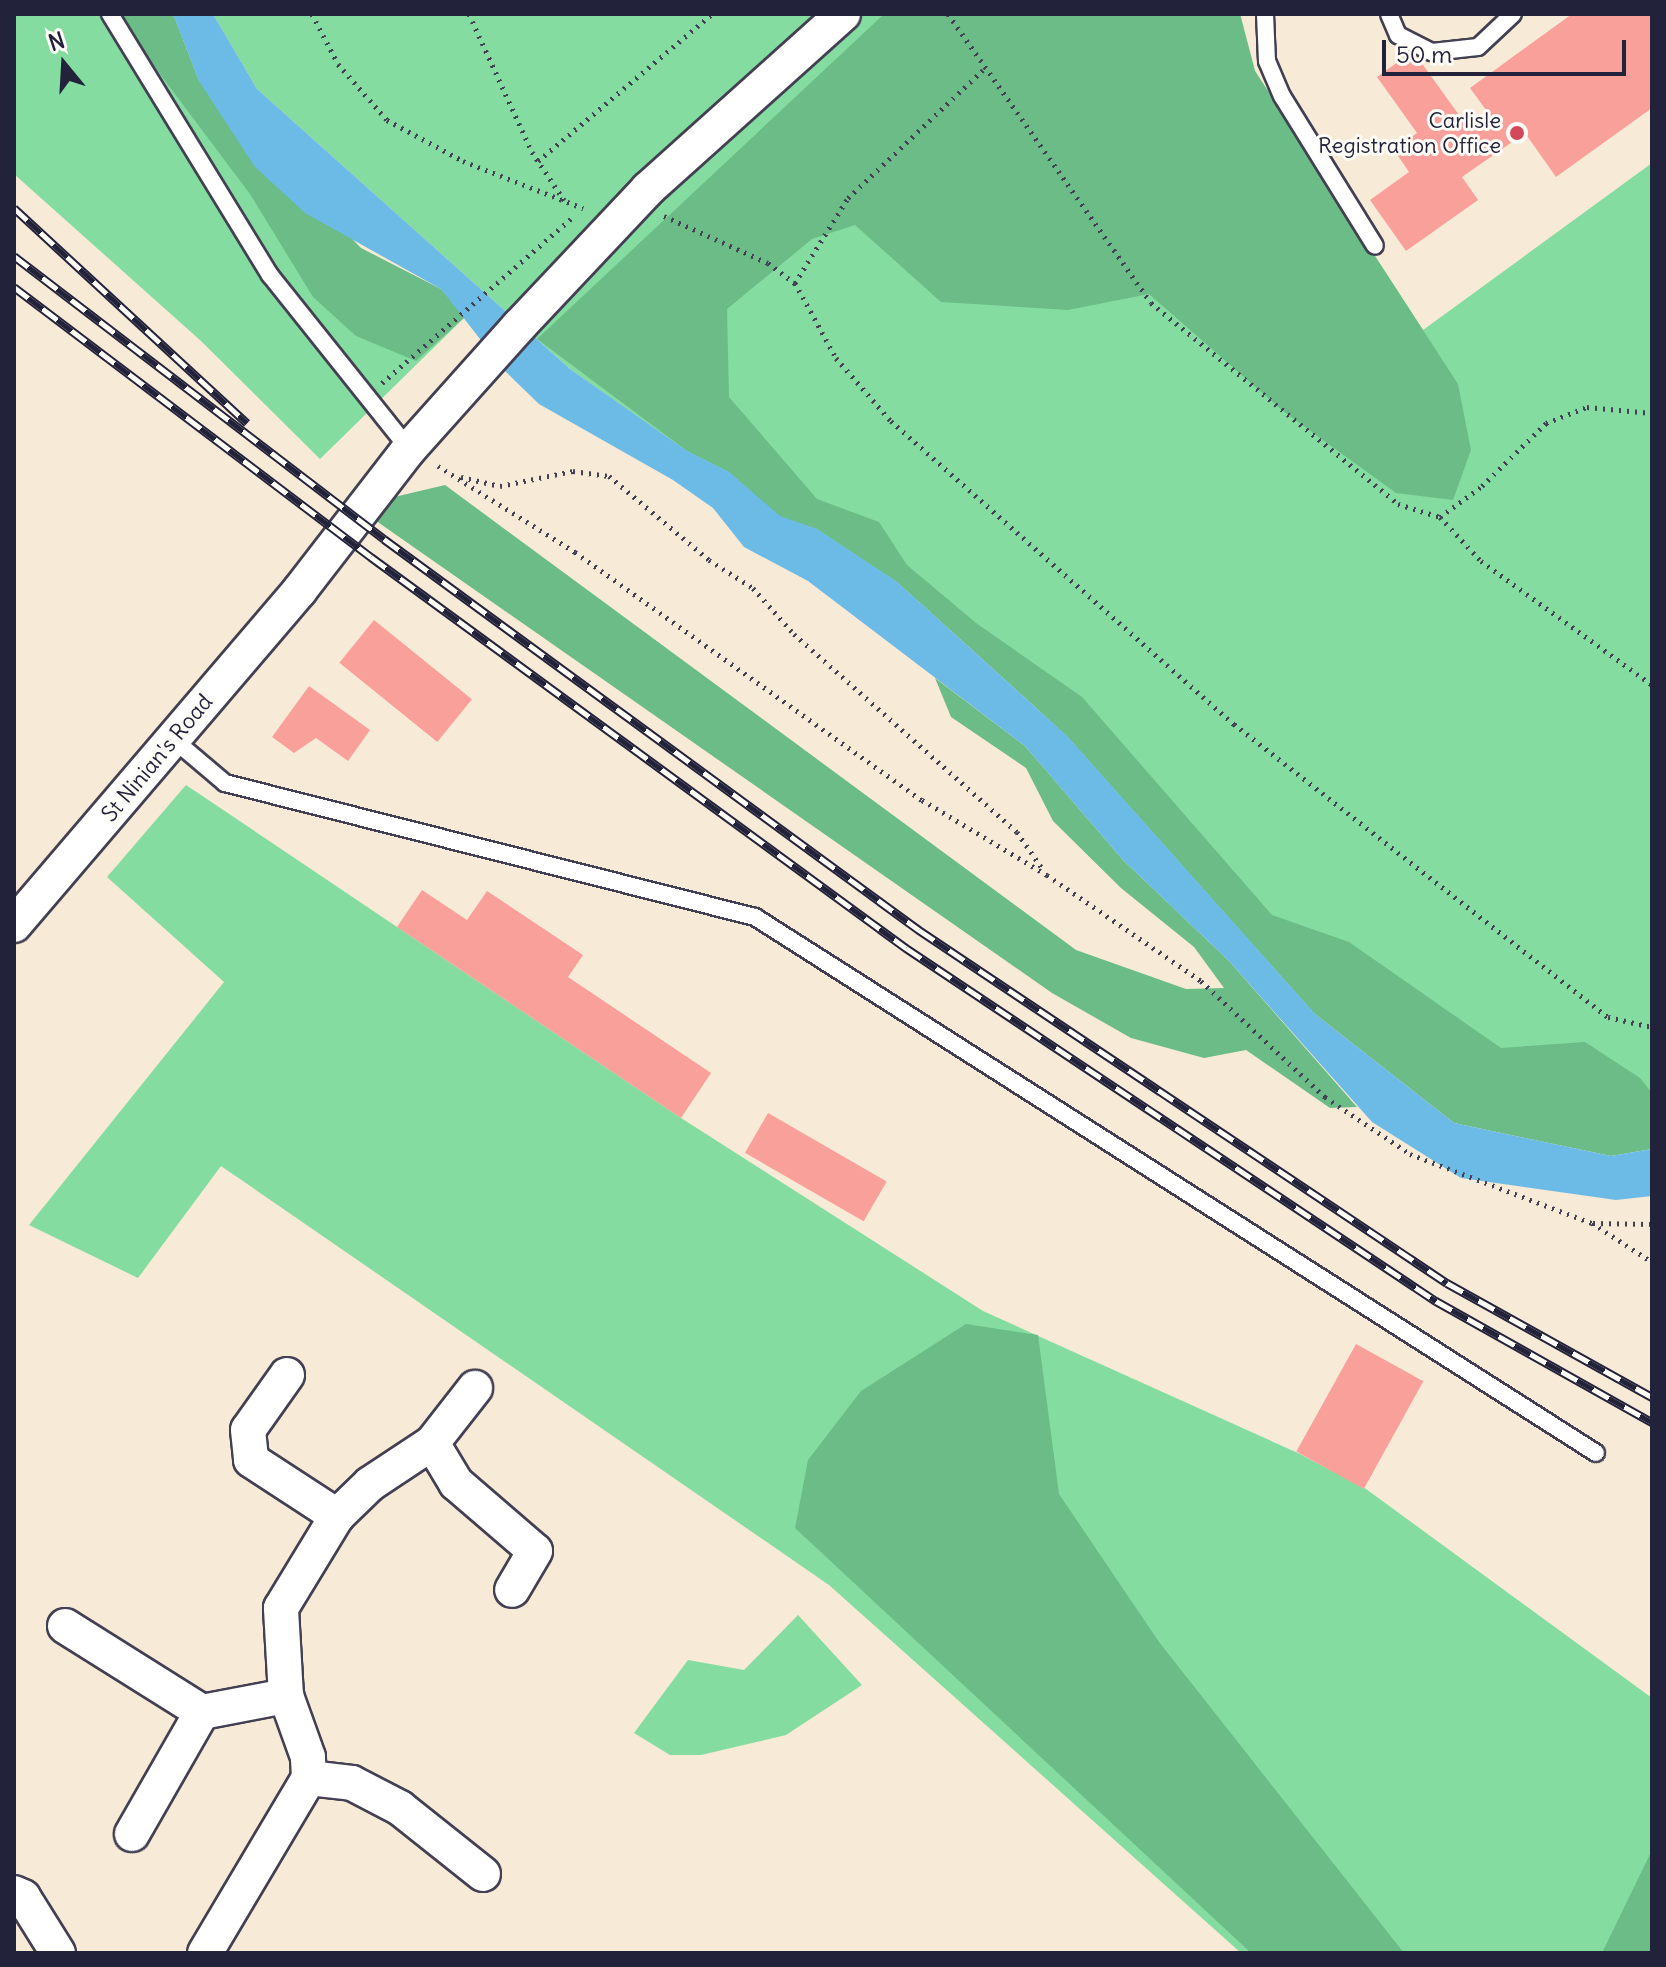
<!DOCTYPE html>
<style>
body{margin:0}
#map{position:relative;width:1666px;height:1967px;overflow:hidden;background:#f7ead6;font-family:Delius,sans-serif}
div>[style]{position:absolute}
.green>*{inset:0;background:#84dca0}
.forest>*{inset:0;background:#6bbc86}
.water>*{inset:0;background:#6cbae6}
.building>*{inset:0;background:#faa09b;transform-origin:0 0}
.path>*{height:5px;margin-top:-2.5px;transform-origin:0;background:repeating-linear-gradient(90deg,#424052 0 2px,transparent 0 8px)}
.roads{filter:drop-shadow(2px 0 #424052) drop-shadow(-2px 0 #424052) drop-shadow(0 2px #424052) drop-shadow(0 -2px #424052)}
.lane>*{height:16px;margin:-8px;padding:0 8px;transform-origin:8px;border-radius:8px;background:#fff}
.street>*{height:34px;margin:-17px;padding:0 17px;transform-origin:17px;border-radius:17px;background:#fff}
.rail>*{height:9px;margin-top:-4.5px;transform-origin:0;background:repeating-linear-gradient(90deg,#fdfcf7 0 18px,#22223b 0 36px);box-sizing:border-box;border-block:2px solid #22223b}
.dots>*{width:22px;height:22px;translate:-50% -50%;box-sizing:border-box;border:4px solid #fdfcf7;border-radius:50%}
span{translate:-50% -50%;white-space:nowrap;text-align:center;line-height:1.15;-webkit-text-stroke:6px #fdfcf7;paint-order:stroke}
.poi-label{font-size:22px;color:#22223b}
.right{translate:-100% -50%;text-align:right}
.street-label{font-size:22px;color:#22223b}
.frame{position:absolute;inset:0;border:16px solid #22223b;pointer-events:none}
.north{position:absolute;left:24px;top:24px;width:80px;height:80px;-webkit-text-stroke:6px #fdfcf7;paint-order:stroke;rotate:342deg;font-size:22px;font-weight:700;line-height:32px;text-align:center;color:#22223b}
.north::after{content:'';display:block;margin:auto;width:28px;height:36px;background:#22223b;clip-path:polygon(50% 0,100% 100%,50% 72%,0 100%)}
.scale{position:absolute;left:1382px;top:40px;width:244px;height:36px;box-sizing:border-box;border:4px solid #22223b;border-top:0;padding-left:10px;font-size:24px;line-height:28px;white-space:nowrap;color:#22223b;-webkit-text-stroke:6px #fdfcf7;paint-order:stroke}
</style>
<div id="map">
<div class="green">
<div style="clip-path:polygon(14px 14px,173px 14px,199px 81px,305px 213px,465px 317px,320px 459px,201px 341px,14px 174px)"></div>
<div style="clip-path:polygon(213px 14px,1240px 14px,1255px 71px,1423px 330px,1652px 163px,1652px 1149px,1315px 1014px,1034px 704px,897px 582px,780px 517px,570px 369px,257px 89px)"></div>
<div style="clip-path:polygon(186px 785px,681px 1118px,983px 1311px,1298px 1453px,1366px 1489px,1652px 1698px,1652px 1953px,1241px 1953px,829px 1585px,221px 1166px,138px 1278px,29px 1225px,224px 982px,107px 877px)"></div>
<div style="clip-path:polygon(798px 1615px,862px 1685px,786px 1735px,701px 1755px,670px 1755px,634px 1733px,688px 1660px,744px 1670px)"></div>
</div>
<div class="forest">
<div style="clip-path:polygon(115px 14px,173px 14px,199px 81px,361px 248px,441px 289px,465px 317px,416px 361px,356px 336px,313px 297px,250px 194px)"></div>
<div style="clip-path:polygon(884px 14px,1240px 14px,1255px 71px,1458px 384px,1471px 450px,1453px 500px,1396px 493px,1283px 411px,1149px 294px,1068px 310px,941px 302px,855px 225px,812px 239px,727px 309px,729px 397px,817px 499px,879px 522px,907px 565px,976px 623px,1082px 697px,1272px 915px,1349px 942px,1501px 1048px,1585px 1042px,1640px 1078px,1652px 1093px,1652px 1149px,1611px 1156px,1454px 1123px,1315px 1014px,1067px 736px,897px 582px,817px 529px,780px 517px,729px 472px,687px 451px,537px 339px)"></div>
<div style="clip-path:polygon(445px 485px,1076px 950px,1186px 989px,1224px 988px,1194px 947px,1121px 888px,1053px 821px,1026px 768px,951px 717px,935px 678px,1025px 746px,1123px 860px,1229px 961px,1357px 1107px,1330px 1108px,1246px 1050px,1204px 1058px,1131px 1038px,1052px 993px,372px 518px,390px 498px)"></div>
<div style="clip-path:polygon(966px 1324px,1038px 1335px,1059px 1494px,1159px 1642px,1404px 1953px,1251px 1953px,795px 1528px,808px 1460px,861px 1391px)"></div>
<div style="clip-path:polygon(1652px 1850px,1652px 1953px,1602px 1953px)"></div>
</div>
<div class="water">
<div style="clip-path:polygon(173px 14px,213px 14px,257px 89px,570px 369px,687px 451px,729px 472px,780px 516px,817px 529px,897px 582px,1067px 736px,1315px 1014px,1454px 1123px,1611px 1156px,1652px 1149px,1652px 1196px,1616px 1200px,1461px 1178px,1372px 1122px,1229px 961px,1123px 860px,1025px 746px,808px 581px,744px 547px,713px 508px,673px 480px,539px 404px,505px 371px,441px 289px,305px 213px,255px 167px,199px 81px)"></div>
</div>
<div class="building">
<div style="clip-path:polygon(1572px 14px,1652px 14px,1652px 108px,1556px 177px,1525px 133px,1462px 177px,1478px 200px,1406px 251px,1370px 200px,1409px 172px,1394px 150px,1417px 133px,1377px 77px,1413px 51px,1469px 129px,1489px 114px,1470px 88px)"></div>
<div style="left:374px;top:620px;width:126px;height:55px;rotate:39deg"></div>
<div style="clip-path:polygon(309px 686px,370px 730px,348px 761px,316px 738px,294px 753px,272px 737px)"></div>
<div style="clip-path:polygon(422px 890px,467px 920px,487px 891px,583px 955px,568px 977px,711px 1073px,681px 1118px,397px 927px)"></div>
<div style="left:768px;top:1113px;width:137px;height:46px;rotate:30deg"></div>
<div style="left:1356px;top:1344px;width:77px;height:123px;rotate:29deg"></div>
</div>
<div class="path">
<div style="left:312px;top:14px;width:56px;rotate:62.5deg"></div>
<div style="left:338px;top:64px;width:74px;rotate:48.8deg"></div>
<div style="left:387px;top:120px;width:86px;rotate:28.3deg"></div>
<div style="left:463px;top:161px;width:129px;rotate:21.4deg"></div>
<div style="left:469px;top:14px;width:152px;rotate:65.5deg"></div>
<div style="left:532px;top:152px;width:58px;rotate:56.3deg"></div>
<div style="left:948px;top:14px;width:353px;rotate:54.9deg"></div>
<div style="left:1151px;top:303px;width:318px;rotate:39.1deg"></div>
<div style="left:1398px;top:504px;width:44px;rotate:17.2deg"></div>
<div style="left:1440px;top:517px;width:52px;rotate:-36.4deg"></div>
<div style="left:1482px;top:486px;width:90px;rotate:-44.5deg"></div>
<div style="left:1546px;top:423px;width:44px;rotate:-21.3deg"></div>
<div style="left:1587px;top:407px;width:65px;rotate:5.3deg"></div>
<div style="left:538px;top:161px;width:228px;rotate:-40.2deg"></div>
<div style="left:664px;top:216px;width:114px;rotate:24.3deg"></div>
<div style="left:768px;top:263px;width:34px;rotate:37deg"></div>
<div style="left:795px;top:283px;width:85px;rotate:61.3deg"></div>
<div style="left:836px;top:358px;width:84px;rotate:48.9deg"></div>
<div style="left:891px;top:421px;width:458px;rotate:41.5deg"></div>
<div style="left:1234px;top:724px;width:475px;rotate:38.1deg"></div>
<div style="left:1608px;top:1017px;width:45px;rotate:12.8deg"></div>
<div style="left:795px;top:283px;width:100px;rotate:-58.1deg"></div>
<div style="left:848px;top:198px;width:186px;rotate:-43.5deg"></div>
<div style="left:382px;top:383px;width:254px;rotate:-41deg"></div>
<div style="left:438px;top:466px;width:162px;rotate:32.1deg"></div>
<div style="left:575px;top:552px;width:427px;rotate:35.6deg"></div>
<div style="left:922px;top:800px;width:146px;rotate:31deg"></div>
<div style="left:1047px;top:875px;width:187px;rotate:34.5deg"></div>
<div style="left:1201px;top:981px;width:170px;rotate:43.1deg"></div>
<div style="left:1325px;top:1097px;width:102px;rotate:33.8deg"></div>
<div style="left:1410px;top:1154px;width:195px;rotate:20.8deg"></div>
<div style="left:1592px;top:1223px;width:72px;rotate:33deg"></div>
<div style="left:461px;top:477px;width:40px;rotate:13deg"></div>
<div style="left:500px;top:486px;width:75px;rotate:-11.6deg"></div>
<div style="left:573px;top:471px;width:36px;rotate:8deg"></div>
<div style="left:609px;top:476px;width:131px;rotate:40deg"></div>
<div style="left:709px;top:560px;width:52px;rotate:32.5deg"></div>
<div style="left:753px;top:588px;width:62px;rotate:48.3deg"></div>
<div style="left:794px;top:634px;width:298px;rotate:41.6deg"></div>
<div style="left:1017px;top:832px;width:47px;rotate:55.3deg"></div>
<div style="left:1440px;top:517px;width:60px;rotate:47deg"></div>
<div style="left:1481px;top:561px;width:211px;rotate:35.9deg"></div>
<div style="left:1593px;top:1223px;width:59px;rotate:1deg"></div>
</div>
<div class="roads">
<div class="lane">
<div style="left:110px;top:14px;width:306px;rotate:58.5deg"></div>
<div style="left:270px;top:275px;width:223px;rotate:51.4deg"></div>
<div style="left:1265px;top:14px;width:47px;rotate:87.6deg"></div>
<div style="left:1267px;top:61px;width:38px;rotate:67deg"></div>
<div style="left:1282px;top:96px;width:176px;rotate:58.2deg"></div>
<div style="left:1389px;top:14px;width:23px;rotate:67deg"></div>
<div style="left:1398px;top:35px;width:38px;rotate:27deg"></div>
<div style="left:1432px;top:52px;width:46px;rotate:-6.2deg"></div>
<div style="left:1478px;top:47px;width:48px;rotate:-43.3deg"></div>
<div style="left:173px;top:739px;width:68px;rotate:40.2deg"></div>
<div style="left:225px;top:783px;width:547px;rotate:14.19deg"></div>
<div style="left:755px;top:917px;width:997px;rotate:32.51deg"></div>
</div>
<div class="street">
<div style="left:14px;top:925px;width:440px;rotate:-49.5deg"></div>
<div style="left:300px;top:590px;width:178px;rotate:-52.3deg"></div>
<div style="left:409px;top:449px;width:165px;rotate:-48.2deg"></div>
<div style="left:519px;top:326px;width:188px;rotate:-46.7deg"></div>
<div style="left:648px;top:189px;width:262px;rotate:-41.9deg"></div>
<div style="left:287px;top:1375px;width:67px;rotate:125.3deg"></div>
<div style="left:248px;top:1430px;width:30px;rotate:84deg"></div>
<div style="left:251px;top:1460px;width:103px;rotate:33.1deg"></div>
<div style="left:432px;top:1443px;width:47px;rotate:59deg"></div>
<div style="left:456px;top:1483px;width:104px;rotate:40.7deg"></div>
<div style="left:535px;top:1551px;width:45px;rotate:120.5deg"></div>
<div style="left:65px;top:1626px;width:162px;rotate:32.1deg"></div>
<div style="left:202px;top:1712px;width:86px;rotate:-10.8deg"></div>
<div style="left:309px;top:1778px;width:43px;rotate:6.6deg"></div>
<div style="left:352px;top:1783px;width:54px;rotate:27.5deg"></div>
<div style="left:400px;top:1808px;width:106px;rotate:38.5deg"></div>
<div style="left:132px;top:1834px;width:141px;rotate:-60.2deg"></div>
<div style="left:14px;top:1893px;width:10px;rotate:24deg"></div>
<div style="left:23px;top:1897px;width:66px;rotate:58deg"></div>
<div style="left:205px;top:1953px;width:204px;rotate:-59.3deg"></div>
<div style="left:309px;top:1778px;width:21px;rotate:-93deg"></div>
<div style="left:308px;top:1757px;width:65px;rotate:-109.8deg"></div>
<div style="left:286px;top:1696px;width:88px;rotate:-93.3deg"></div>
<div style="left:281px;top:1608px;width:108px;rotate:-58.7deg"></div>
<div style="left:337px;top:1516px;width:46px;rotate:-44.1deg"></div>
<div style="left:370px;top:1484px;width:74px;rotate:-33.5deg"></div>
<div style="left:432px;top:1443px;width:70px;rotate:-52deg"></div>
</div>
</div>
<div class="rail">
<div style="left:14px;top:208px;width:317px;rotate:42.7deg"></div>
<div style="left:14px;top:256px;width:466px;rotate:37.4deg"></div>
<div style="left:384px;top:539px;width:663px;rotate:36.16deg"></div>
<div style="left:919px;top:930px;width:635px;rotate:33.77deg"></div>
<div style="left:1447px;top:1283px;width:235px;rotate:29.1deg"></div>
<div style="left:14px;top:287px;width:448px;rotate:37.1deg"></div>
<div style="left:371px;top:557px;width:663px;rotate:36.16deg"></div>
<div style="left:906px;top:948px;width:637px;rotate:33.67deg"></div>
<div style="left:1436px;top:1301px;width:248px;rotate:29.3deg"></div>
</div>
<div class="dots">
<div style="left:1517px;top:133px;background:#d1495b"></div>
</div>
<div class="poi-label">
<span class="right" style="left:1501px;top:133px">Carlisle<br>Registration Office</span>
</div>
<div class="street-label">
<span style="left:157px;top:758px;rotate:-50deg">St Ninian's Road</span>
</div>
<div class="frame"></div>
<div class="north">N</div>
<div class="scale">50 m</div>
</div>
